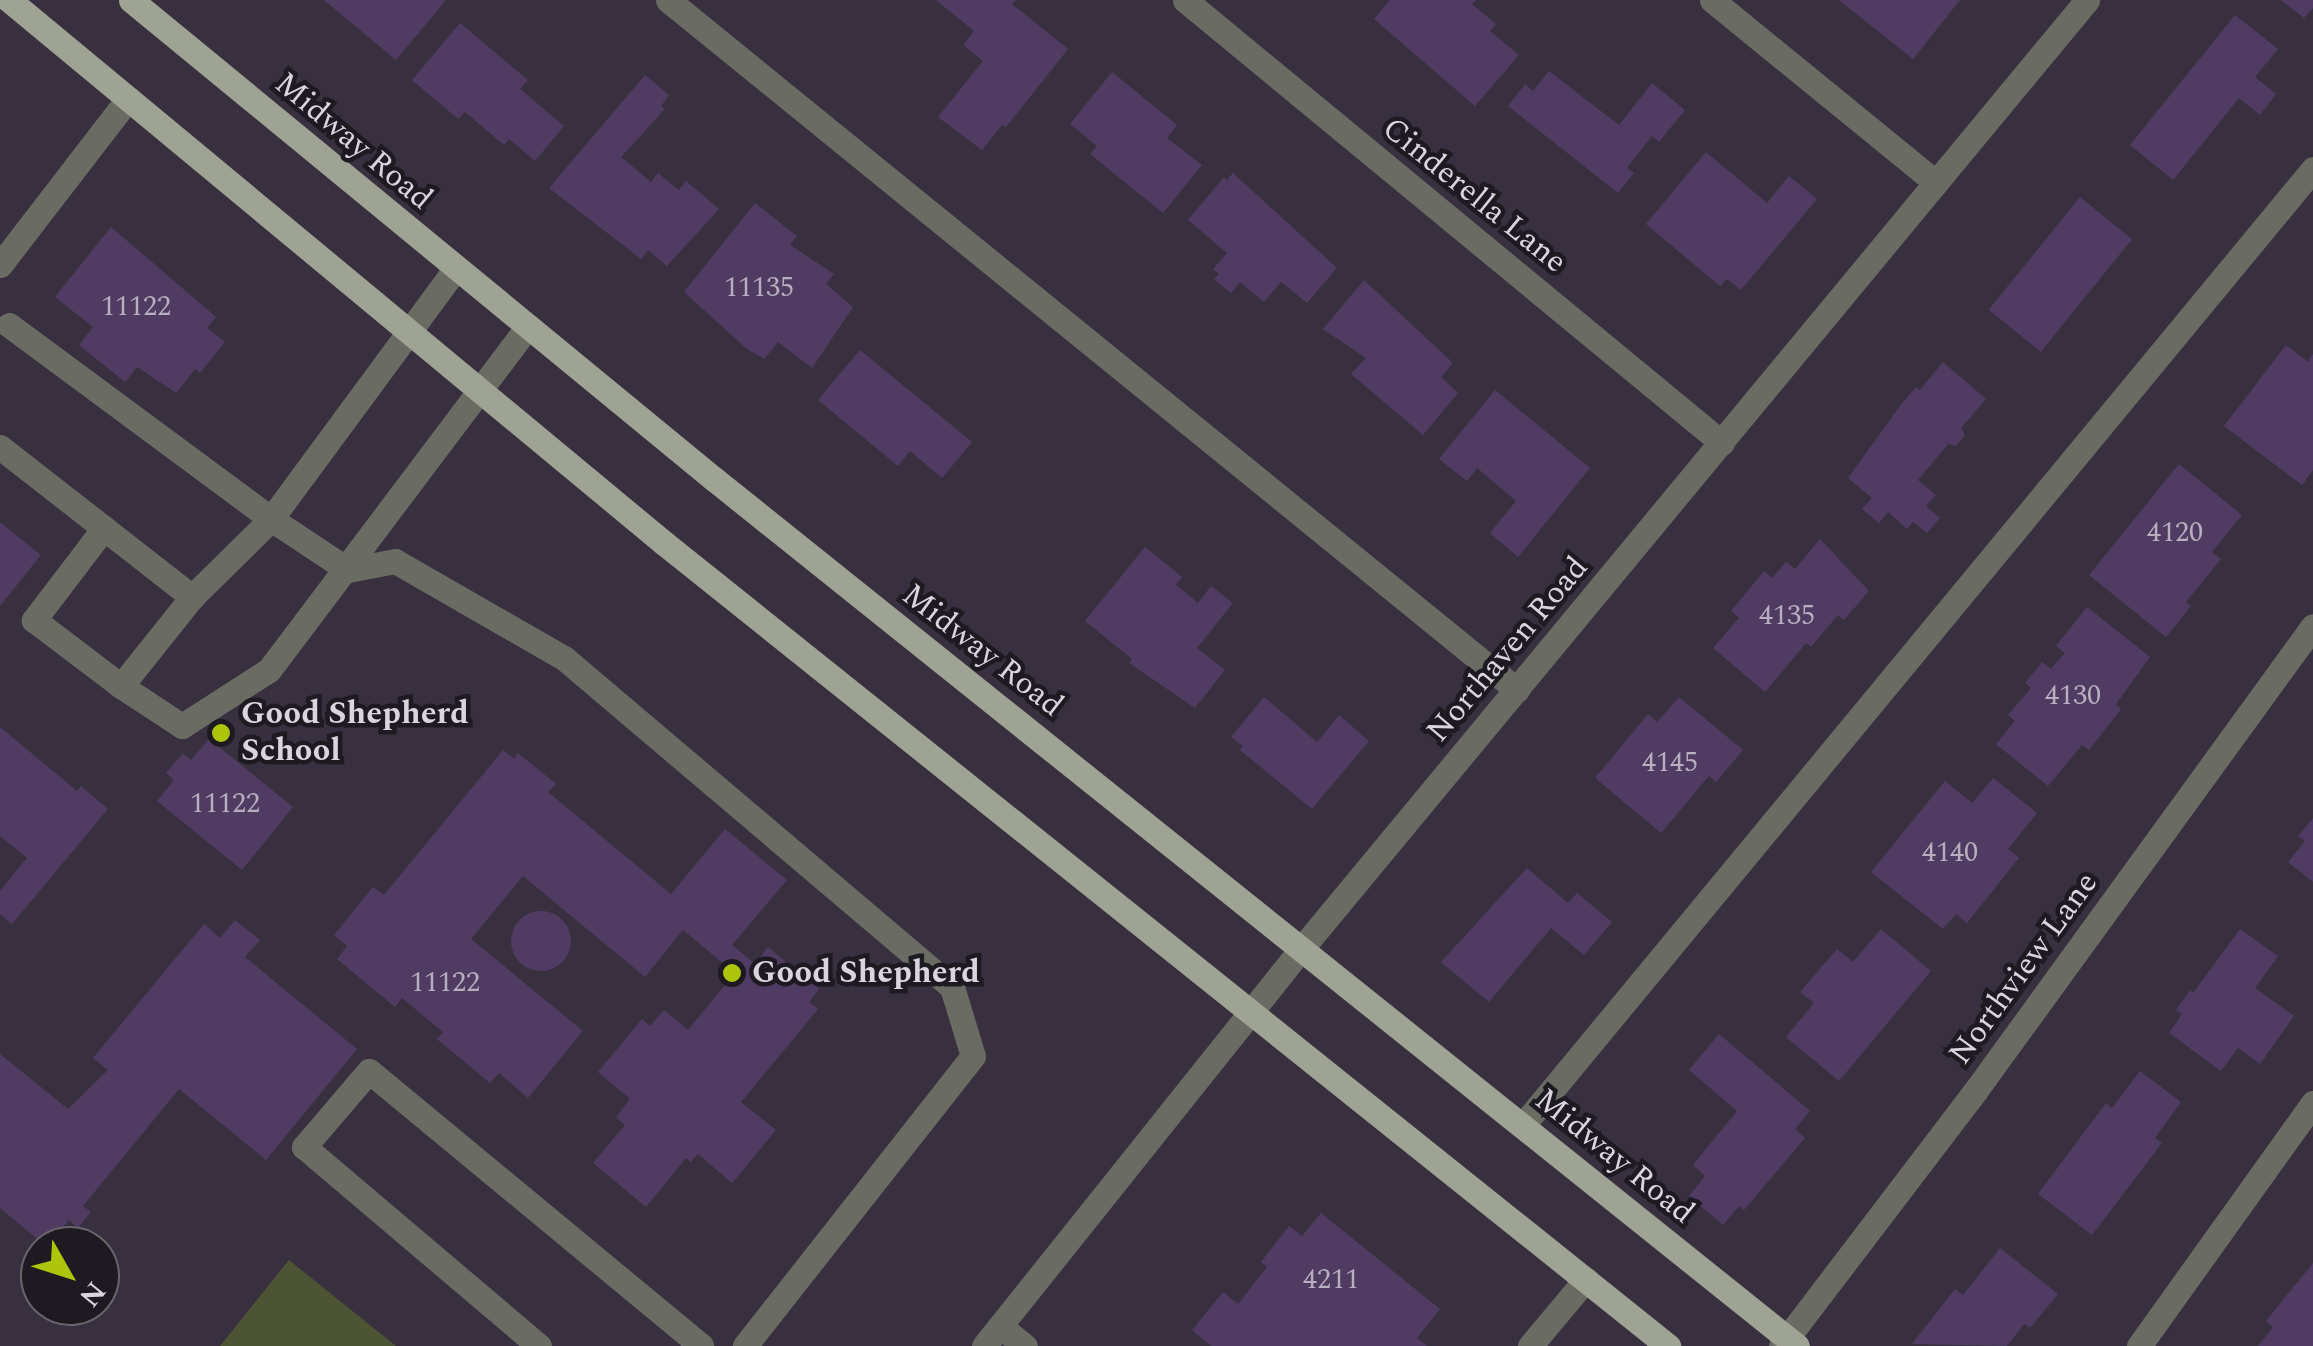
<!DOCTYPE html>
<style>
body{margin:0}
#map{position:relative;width:2313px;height:1346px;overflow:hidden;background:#38303f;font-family:Spectral,serif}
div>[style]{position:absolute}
.green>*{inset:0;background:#4d5434}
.building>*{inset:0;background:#503c63;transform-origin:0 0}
.round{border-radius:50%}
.minor>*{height:25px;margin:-12.5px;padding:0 12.5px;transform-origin:12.5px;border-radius:12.5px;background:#6a6c64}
.major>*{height:25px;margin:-12.5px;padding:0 12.5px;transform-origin:12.5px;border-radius:12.5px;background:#9fa393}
.dots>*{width:28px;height:28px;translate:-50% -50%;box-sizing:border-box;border:5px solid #1d1a21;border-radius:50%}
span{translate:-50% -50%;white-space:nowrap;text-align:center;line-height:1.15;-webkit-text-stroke:9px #1d1a21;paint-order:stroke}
.number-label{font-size:28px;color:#b7afbf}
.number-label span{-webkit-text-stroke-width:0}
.street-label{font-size:32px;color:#d9d5de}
.poi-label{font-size:32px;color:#d9d5de;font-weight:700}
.left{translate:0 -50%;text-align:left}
.north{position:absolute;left:20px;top:1226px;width:100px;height:100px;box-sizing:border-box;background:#1d1a21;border:2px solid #68656d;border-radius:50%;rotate:129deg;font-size:28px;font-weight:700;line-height:40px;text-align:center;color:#d9d5de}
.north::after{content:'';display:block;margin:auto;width:35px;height:45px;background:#adc60d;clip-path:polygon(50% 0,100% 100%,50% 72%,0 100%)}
</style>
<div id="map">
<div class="green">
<div style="clip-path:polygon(289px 1260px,396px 1346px,220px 1346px)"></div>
</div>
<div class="building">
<div style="clip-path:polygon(324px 0,446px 0,396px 60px)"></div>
<div style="clip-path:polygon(936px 0,1016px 0,1012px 4px,1068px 49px,1006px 127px,1002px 125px,982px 150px,938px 117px,983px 61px,963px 45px,974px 31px)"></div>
<div style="clip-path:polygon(1390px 0,1476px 0,1472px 4px,1496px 24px,1490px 31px,1519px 55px,1475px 106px,1374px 19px)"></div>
<div style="clip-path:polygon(1839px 0,1960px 0,1913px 59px)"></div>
<div style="clip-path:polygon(2281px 0,2313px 0,2313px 8px,2304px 18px)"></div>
<div style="clip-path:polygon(2235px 15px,2278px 49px,2255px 77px,2276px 94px,2260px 115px,2239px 98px,2173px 180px,2130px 145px)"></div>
<div style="clip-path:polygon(460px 23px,528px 80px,520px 89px,564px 126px,535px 161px,509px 139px,504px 145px,465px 112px,458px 119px,412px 80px)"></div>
<div style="clip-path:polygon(1549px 71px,1619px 125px,1652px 83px,1685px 110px,1659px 142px,1652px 136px,1627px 168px,1634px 173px,1618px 193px,1508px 106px,1525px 84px,1533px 91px)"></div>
<div style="clip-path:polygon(1112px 72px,1177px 125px,1167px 138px,1202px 165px,1163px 213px,1090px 154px,1097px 146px,1070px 124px)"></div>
<div style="clip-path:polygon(645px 75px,669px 95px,661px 106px,665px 109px,621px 157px,651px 182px,658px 173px,679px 190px,686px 181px,719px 209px,667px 266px,648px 250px,641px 259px,549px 188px)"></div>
<div style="clip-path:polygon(1706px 152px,1767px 203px,1789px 176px,1817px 199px,1741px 290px,1727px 279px,1720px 286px,1646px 224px)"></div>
<div style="clip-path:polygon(1233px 173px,1337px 268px,1307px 303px,1281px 282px,1264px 302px,1240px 282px,1231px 293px,1214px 279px,1219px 274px,1213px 269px,1227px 253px,1188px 220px,1224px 177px,1227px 180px)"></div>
<div style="left:2080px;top:197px;width:67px;height:145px;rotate:39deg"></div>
<div style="clip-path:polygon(755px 203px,797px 236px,790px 245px,834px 274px,826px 284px,853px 307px,812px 368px,778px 342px,764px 359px,747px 349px,684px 292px)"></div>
<div style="clip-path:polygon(111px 227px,216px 317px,207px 328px,225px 342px,200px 373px,195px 369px,176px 393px,137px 367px,125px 382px,79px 345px,93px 327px,55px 297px)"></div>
<div style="clip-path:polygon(1364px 280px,1453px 363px,1441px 377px,1458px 393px,1423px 435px,1351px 374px,1366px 358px,1323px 329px)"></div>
<div style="clip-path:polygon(2286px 345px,2308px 362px,2313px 354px,2313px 470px,2302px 485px,2224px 426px)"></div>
<div style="clip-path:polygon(860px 350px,972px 442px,942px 478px,910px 451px,898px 466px,818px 400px)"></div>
<div style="clip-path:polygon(1943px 362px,1986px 399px,1961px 428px,1965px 435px,1956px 446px,1948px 444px,1918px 480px,1936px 495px,1926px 506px,1940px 518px,1927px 533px,1913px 522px,1907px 529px,1888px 512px,1879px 523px,1862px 509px,1872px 498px,1848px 478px,1900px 406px,1916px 387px,1920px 390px)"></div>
<div style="clip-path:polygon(1495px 390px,1590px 468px,1518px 557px,1490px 533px,1516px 501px,1477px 468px,1467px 481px,1439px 459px)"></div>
<div style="clip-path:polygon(2179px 464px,2242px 515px,2212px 552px,2221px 559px,2186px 602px,2191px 606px,2166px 637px,2089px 575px)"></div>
<div style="clip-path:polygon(0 522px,41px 555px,0 606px)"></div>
<div style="clip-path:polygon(1820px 539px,1869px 591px,1844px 620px,1838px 615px,1811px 647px,1806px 643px,1765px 692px,1713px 648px,1739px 618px,1731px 611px,1764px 571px,1772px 578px,1786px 562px,1795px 569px)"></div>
<div style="clip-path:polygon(1145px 547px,1182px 577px,1176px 585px,1198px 603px,1211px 586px,1233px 603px,1197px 648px,1225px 670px,1195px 708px,1129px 663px,1132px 659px,1085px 621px)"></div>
<div style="clip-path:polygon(2087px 607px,2150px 657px,2116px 704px,2121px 709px,2089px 750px,2082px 745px,2048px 786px,1996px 744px,2015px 721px,2008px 715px,2031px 688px,2025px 683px,2042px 662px,2051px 669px,2065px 653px,2056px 646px)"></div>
<div style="clip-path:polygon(1264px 697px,1317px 742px,1339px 715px,1369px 741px,1312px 809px,1240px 750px,1243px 746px,1231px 737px)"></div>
<div style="clip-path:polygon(1679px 697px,1743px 750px,1716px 782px,1709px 776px,1661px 833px,1595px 778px,1648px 714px,1657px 722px)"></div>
<div style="clip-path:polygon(0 727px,77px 791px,81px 786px,108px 809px,12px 924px,0 914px,0 891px,27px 858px,0 836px)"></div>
<div style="clip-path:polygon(209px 739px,293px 807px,242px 870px,157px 801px,174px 780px,166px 773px,183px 753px,191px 760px)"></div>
<div style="clip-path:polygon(503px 750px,514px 759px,518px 753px,556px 784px,548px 792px,671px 894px,725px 829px,787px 880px,732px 945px,755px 964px,768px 947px,819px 989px,809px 1002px,818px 1009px,741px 1102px,776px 1130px,732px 1183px,698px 1154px,691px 1162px,686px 1158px,646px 1207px,593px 1163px,625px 1125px,616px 1117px,630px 1099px,598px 1072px,642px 1019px,650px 1026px,664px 1010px,688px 1030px,735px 973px,683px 930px,645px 977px,523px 876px,471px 939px,583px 1031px,528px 1098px,499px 1073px,490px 1083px,437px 1039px,443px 1032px,402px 998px,395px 1007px,337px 959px,347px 946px,334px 935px,373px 887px,384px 895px)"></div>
<div style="clip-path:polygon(1993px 778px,2037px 813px,2008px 849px,2019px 858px,1967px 923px,1956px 914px,1943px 929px,1871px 872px,1945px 781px,1972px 803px)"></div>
<div style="clip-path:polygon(2313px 818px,2313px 882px,2288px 862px,2305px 841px,2298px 836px)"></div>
<div style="clip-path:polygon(1527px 868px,1568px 903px,1577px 893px,1612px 922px,1584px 955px,1551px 928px,1489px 1002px,1441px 962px)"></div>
<div class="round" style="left:511px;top:911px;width:60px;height:60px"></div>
<div style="clip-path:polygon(235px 920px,260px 940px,245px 957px,357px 1049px,266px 1160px,179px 1089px,83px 1206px,91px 1212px,78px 1228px,69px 1220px,46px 1246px,0 1208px,0 1054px,68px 1109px,108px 1070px,93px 1058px,204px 924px,220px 938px)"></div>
<div style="clip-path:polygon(1881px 929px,1931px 971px,1839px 1081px,1786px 1037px,1814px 1003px,1800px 992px,1837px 949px,1853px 962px)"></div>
<div style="clip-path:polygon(2240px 929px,2278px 956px,2255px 988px,2294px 1016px,2260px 1064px,2238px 1048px,2221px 1071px,2169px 1033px,2182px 1014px,2176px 1010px,2190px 990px,2193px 993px)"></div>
<div style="clip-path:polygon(1719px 1034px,1810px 1111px,1795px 1129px,1805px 1138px,1744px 1210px,1739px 1206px,1723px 1225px,1689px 1196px,1705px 1176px,1693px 1165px,1737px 1111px,1689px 1070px)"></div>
<div style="clip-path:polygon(2140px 1071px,2181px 1102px,2155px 1138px,2162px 1143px,2092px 1235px,2038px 1194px,2106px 1103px,2112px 1108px)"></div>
<div style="clip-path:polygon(1321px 1213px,1440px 1309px,1417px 1338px,1427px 1346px,1211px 1346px,1192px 1330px,1223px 1292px,1238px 1304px,1267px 1267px,1261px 1262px,1289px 1226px,1302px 1236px)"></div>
<div style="clip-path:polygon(2000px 1248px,2058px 1294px,2030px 1328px,2024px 1324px,2007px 1346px,1912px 1344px,1955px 1289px,1963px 1295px)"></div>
<div style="clip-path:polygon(2313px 1263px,2313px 1346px,2258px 1346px,2273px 1327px,2266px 1321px)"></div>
</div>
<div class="minor">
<div style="left:668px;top:0;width:1094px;rotate:39.1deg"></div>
<div style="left:1185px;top:0;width:696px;rotate:39.52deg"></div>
<div style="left:1712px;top:0;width:289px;rotate:39.2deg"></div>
<div style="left:0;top:265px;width:210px;rotate:-52.4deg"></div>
<div style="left:9px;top:325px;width:326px;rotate:36.5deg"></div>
<div style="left:271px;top:519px;width:92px;rotate:33.5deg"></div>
<div style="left:348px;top:570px;width:48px;rotate:-10.8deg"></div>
<div style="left:395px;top:561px;width:195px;rotate:29.9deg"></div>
<div style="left:564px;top:658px;width:509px;rotate:40.3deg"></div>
<div style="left:952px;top:987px;width:72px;rotate:73.1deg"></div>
<div style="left:973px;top:1056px;width:369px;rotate:128.2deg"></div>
<div style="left:0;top:447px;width:244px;rotate:38deg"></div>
<div style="left:192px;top:597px;width:114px;rotate:128.6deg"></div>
<div style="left:121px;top:686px;width:73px;rotate:33.3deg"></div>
<div style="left:182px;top:726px;width:103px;rotate:-32.8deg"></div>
<div style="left:269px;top:670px;width:428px;rotate:-53deg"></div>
<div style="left:104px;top:528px;width:116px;rotate:127.3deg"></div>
<div style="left:34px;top:620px;width:109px;rotate:37.2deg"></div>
<div style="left:192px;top:597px;width:111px;rotate:-44.6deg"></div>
<div style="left:271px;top:519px;width:310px;rotate:-53.6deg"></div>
<div style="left:1523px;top:1125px;width:1240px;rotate:-50.43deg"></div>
<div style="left:1000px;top:1326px;width:32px;rotate:39deg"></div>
<div style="left:539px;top:1346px;width:308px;rotate:-139.7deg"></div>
<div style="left:304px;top:1147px;width:100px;rotate:-49.5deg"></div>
<div style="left:369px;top:1071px;width:431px;rotate:39.6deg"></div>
<div style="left:984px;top:1346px;width:509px;rotate:-51.38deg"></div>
<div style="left:1302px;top:948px;width:1231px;rotate:-50.37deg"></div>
<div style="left:1530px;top:1346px;width:87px;rotate:-50.1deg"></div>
<div style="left:1781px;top:1346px;width:322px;rotate:-52.7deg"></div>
<div style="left:1976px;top:1090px;width:573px;rotate:-54.01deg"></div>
<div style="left:2139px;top:1346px;width:299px;rotate:-54.4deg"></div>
</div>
<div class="major">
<div style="left:9px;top:0;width:851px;rotate:39.66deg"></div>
<div style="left:664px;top:543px;width:1286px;rotate:38.65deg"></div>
<div style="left:131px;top:0;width:755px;rotate:39.41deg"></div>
<div style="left:714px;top:479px;width:1387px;rotate:38.68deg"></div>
</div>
<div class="dots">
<div style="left:221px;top:733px;background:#adc60d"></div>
<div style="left:732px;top:973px;background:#adc60d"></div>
</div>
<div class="number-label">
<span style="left:759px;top:288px">11135</span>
<span style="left:136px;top:307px">11122</span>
<span style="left:2175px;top:533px">4120</span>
<span style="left:1787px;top:616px">4135</span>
<span style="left:2073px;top:696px">4130</span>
<span style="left:1670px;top:763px">4145</span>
<span style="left:225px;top:804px">11122</span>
<span style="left:1950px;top:853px">4140</span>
<span style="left:445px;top:983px">11122</span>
<span style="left:1331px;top:1280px">4211</span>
</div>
<div class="street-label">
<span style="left:353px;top:142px;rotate:40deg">Midway Road</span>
<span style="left:1474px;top:196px;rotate:39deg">Cinderella Lane</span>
<span style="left:1508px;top:650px;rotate:-50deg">Northaven Road</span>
<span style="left:982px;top:651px;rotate:38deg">Midway Road</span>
<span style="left:2024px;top:969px;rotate:-54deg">Northview Lane</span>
<span style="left:1614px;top:1157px;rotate:39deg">Midway Road</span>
</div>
<div class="poi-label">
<span class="left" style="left:241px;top:733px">Good Shepherd<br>School</span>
<span class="left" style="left:752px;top:973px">Good Shepherd</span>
</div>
<div class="north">N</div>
</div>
